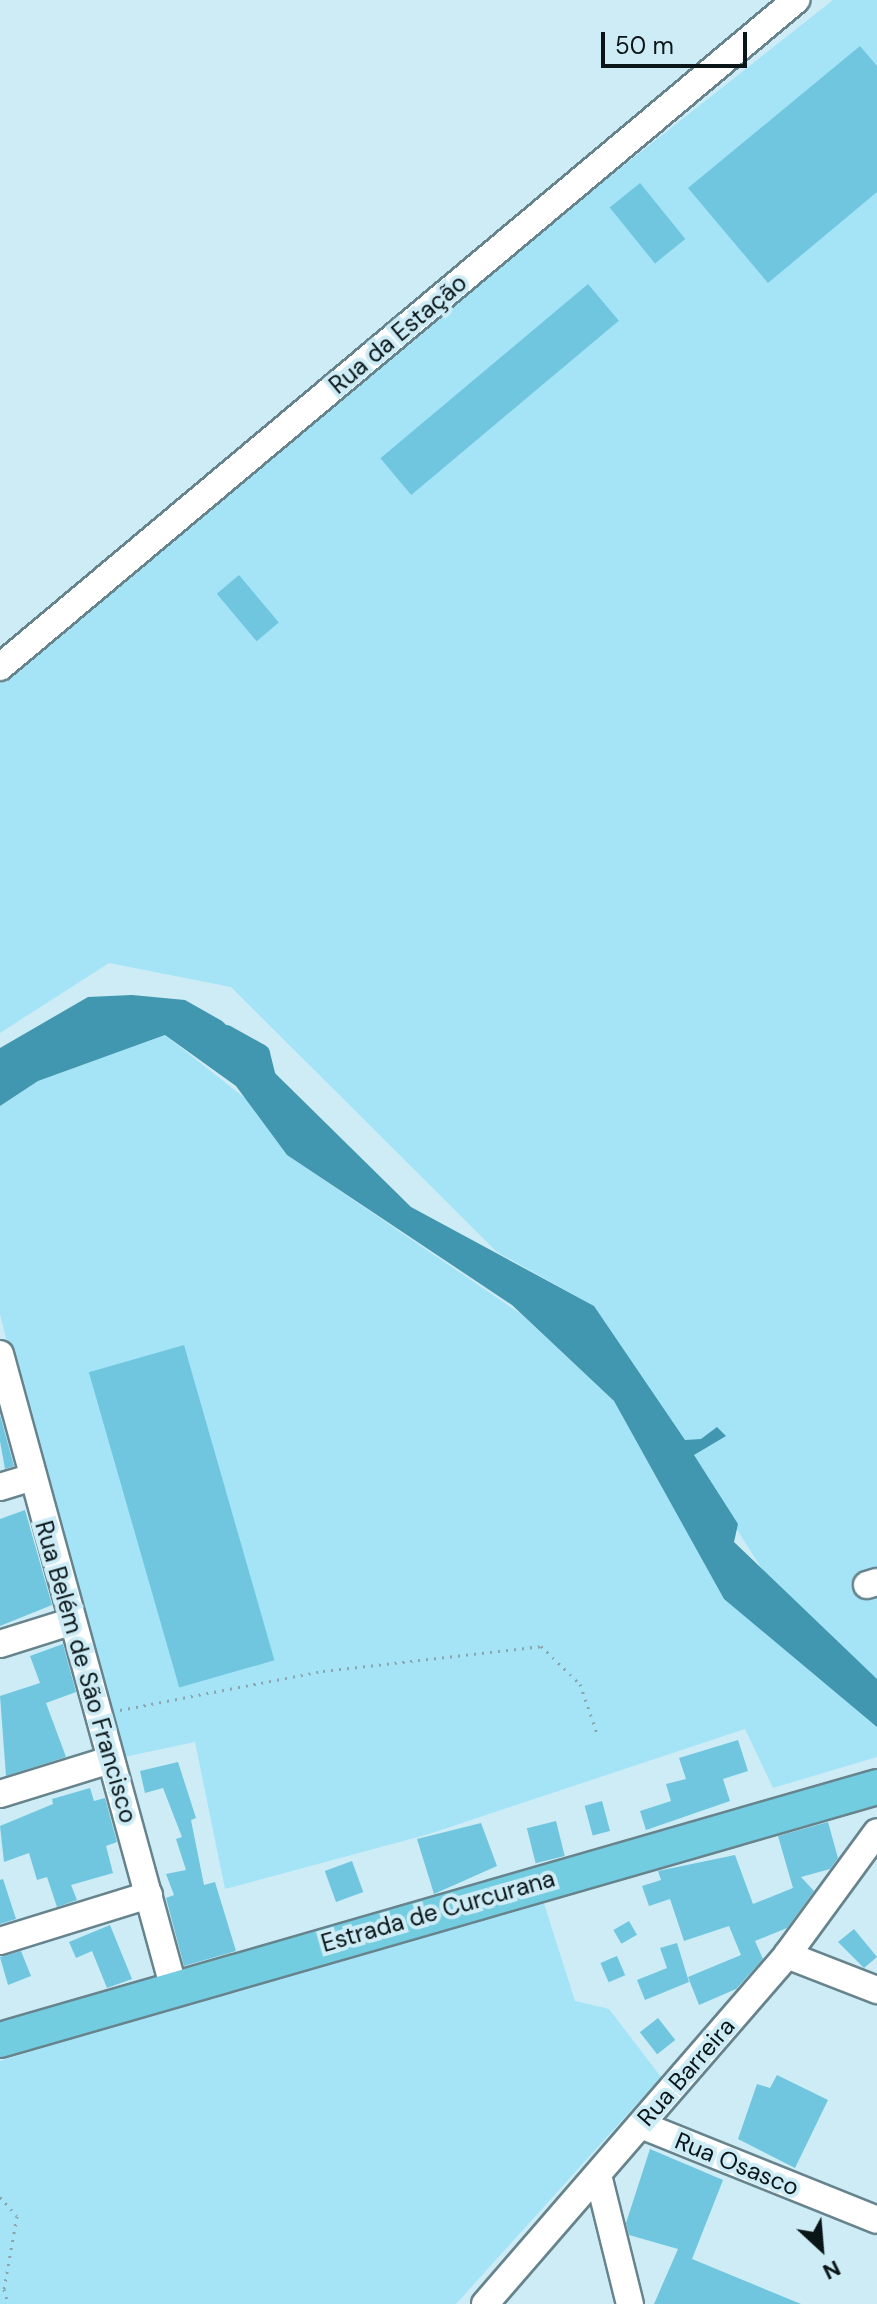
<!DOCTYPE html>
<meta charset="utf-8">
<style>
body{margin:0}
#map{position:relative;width:877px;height:2304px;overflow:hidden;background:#cdecf6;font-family:"DM Sans",sans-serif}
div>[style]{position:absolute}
.green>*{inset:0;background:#a5e4f7}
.water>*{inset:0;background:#4097af}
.canal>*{height:20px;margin:-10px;padding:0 10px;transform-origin:10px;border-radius:10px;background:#4097af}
.building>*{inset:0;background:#70c6df;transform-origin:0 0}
.path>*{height:3px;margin-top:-1.5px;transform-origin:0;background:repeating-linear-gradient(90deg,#8ca4ac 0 2px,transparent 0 8px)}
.roads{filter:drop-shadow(2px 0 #67848d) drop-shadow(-2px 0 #67848d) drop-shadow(0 2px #67848d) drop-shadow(0 -2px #67848d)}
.minor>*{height:26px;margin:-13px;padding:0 13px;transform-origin:13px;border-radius:13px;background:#fff}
.major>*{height:34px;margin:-17px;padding:0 17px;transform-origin:17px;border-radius:17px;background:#73cde0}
span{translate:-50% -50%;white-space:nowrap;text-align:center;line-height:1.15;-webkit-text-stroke:8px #cdecf6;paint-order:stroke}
.street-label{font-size:24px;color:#0a1518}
.north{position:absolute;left:781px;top:2208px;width:80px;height:80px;-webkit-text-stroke:6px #cdecf6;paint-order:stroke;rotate:154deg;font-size:22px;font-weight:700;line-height:32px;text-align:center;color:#0a1518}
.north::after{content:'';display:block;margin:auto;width:28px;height:36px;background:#0a1518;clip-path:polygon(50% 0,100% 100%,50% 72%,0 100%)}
.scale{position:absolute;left:601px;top:32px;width:146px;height:36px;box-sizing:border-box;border:4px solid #0a1518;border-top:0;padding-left:10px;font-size:24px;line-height:28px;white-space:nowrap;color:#0a1518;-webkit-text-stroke:6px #cdecf6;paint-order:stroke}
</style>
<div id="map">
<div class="green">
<div style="clip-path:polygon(833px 0,877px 0,877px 1683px,764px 1572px,594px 1306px,497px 1252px,231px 987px,109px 963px,0 1033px,0 683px,199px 501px)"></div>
<div style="clip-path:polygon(165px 1035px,246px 1099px,287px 1155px,521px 1314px,614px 1401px,724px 1599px,877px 1720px,877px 1757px,773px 1788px,745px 1729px,429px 1834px,225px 1889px,195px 1742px,110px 1760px,0 1314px,0 1106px,38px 1081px)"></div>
<div style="clip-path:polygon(540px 1891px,575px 2001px,609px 2009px,661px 2077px,456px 2304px,0 2304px,0 2061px)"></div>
</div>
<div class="water">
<div style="clip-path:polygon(132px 995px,185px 1000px,222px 1021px,411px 1207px,594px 1306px,685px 1440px,701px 1439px,717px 1427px,726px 1436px,694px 1455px,738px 1524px,734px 1542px,877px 1679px,877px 1727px,724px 1599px,614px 1401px,512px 1305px,287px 1155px,236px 1086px,165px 1035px,38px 1081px,0 1106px,0 1048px,88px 997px)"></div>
</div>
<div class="canal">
<div style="left:226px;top:1035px;width:39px;rotate:29deg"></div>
<div style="left:260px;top:1054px;width:33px;rotate:76deg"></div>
</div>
<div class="building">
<div style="clip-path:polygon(860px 46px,877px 66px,877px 192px,768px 283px,688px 188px)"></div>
<div style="left:640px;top:183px;width:72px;height:39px;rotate:51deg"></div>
<div style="left:588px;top:284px;width:48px;height:271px;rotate:50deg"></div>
<div style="left:239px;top:575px;width:62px;height:29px;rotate:50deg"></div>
<div style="left:184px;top:1345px;width:328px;height:99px;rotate:74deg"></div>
<div style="clip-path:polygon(0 1415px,14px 1466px,5px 1469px,0 1441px)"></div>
<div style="clip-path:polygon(25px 1510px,52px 1605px,0 1626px,0 1519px)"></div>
<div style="clip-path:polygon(63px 1644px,76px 1692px,46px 1703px,66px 1757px,6px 1776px,0 1696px,40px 1683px,30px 1656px)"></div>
<div style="clip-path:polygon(738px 1740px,748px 1771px,723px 1779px,730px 1801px,646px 1830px,640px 1811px,671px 1801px,666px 1784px,686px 1779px,679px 1758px)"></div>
<div style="clip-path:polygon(178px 1762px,196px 1818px,191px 1820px,204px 1885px,215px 1882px,236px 1951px,184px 1966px,166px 1898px,174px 1895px,166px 1874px,186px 1870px,176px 1839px,182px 1837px,163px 1788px,145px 1793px,140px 1771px)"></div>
<div style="clip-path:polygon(90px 1788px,94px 1801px,105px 1798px,117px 1842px,106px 1846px,113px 1873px,71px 1885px,77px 1900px,57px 1907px,47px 1877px,37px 1880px,29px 1853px,4px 1862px,0 1826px,53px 1804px,52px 1799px)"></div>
<div style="left:602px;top:1801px;width:31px;height:18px;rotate:75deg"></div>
<div style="left:556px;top:1821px;width:36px;height:30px;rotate:76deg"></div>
<div style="clip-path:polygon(828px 1822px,838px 1858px,830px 1869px,801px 1877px,814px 1891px,787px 1928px,755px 1941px,763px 1959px,736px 1989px,699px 2005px,688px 1977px,741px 1955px,729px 1926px,684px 1941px,670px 1899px,649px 1906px,642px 1886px,661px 1880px,658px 1871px,735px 1855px,753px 1904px,793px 1888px,778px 1836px)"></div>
<div style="clip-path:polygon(481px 1823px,497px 1866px,434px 1894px,417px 1839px)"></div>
<div style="left:352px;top:1861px;width:33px;height:29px;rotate:70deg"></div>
<div style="clip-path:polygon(3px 1879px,16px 1919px,0 1924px,0 1880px)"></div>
<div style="left:629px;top:1921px;width:16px;height:18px;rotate:60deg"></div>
<div style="clip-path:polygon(110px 1925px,132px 1979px,107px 1988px,92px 1951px,76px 1958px,69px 1942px)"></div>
<div style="clip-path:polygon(854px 1929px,877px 1957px,864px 1968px,838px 1942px)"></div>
<div style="clip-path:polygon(677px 1943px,689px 1982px,645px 2000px,637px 1980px,667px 1968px,660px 1948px)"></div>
<div style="clip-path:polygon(21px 1951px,31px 1976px,8px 1985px,0 1957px)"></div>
<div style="left:617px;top:1956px;width:21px;height:18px;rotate:67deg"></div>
<div style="left:658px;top:2018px;width:28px;height:23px;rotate:52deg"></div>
<div style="clip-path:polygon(777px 2075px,828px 2100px,795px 2168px,738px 2139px,757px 2084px,770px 2088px)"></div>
<div style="clip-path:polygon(650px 2149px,723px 2180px,692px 2259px,801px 2304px,654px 2304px,678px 2249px,629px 2235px,626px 2223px)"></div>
</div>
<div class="path">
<div style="left:120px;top:1710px;width:207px;rotate:-10.9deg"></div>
<div style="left:323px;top:1671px;width:219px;rotate:-6.5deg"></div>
<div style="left:541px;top:1646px;width:54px;rotate:44.3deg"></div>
<div style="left:580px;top:1684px;width:52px;rotate:70.9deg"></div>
<div style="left:0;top:2197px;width:25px;rotate:48deg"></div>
<div style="left:17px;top:2216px;width:74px;rotate:100.1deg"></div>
<div style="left:4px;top:2289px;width:16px;rotate:75deg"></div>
</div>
<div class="roads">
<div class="minor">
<div style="left:0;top:667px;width:1039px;rotate:-39.96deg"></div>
<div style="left:0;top:1354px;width:658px;rotate:74.68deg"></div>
<div style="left:0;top:1487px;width:34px;rotate:-17deg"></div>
<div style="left:867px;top:1585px;width:10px;rotate:-17deg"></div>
<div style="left:0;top:1644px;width:73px;rotate:-17.4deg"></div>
<div style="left:0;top:1794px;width:115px;rotate:-17.2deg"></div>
<div style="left:0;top:1941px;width:156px;rotate:-17.2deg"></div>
<div style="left:787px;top:1955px;width:97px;rotate:21.3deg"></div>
<div style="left:641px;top:2125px;width:254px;rotate:21.9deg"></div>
<div style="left:598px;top:2175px;width:133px;rotate:76.1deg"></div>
<div style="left:485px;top:2304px;width:462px;rotate:-49.1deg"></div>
<div style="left:787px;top:1955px;width:152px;rotate:-53.8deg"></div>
</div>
<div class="major">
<div style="left:0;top:2040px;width:913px;rotate:-16.09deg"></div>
</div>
</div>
<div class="street-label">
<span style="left:398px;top:334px;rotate:-40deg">Rua da Estação</span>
<span style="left:86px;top:1672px;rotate:74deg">Rua Belém de São Francisco</span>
<span style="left:438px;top:1911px;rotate:-16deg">Estrada de Curcurana</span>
<span style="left:686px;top:2072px;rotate:-49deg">Rua Barreira</span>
<span style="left:737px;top:2164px;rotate:22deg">Rua Osasco</span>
</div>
<div class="north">N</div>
<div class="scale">50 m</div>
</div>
